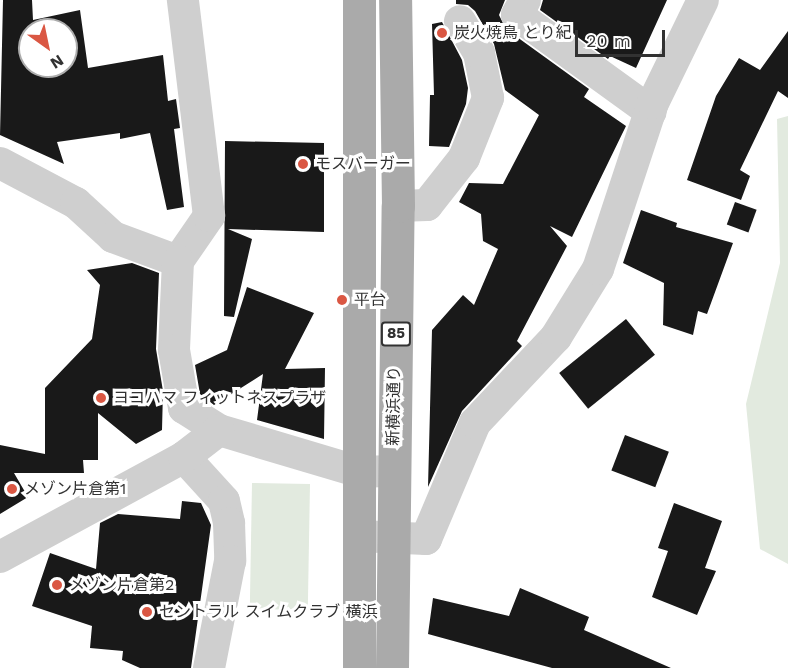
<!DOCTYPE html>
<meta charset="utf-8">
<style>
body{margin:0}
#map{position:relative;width:788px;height:668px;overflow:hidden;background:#fff;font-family:"Work Sans","Noto Sans JP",sans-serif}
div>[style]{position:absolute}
.green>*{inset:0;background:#e2eadf;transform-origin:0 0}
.building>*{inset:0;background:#191919;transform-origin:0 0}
.minor>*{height:32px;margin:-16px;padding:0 16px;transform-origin:16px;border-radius:16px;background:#cfcfcf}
.primary>*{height:33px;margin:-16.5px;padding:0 16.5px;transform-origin:16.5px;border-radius:16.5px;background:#aaa}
.dots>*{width:16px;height:16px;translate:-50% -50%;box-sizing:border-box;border:3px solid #fff;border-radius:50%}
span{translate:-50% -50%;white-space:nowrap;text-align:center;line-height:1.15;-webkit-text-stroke:6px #fff;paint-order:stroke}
.shield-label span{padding:2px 4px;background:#fff;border:2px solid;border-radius:4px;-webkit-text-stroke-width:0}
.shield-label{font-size:15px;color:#323232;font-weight:700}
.poi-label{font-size:16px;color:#323232}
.left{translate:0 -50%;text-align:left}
.street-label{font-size:16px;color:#323232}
.north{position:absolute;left:18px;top:18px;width:60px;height:60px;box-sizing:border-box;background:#fff;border:2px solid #adadad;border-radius:50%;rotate:147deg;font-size:16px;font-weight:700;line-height:24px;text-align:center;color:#323232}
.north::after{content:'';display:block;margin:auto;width:21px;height:27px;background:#da5743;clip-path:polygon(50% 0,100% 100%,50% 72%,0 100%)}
.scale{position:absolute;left:575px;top:30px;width:90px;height:27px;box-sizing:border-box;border:3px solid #323232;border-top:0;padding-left:8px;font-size:18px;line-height:21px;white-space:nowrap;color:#323232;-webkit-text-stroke:4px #fff;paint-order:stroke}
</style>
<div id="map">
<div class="green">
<div style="clip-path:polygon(788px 116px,788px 564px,760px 549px,746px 404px,780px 263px,777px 119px)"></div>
<div style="left:252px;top:483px;width:58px;height:126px;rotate:1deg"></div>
</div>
<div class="building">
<div style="clip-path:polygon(evenodd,3px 0,32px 0,33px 20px,80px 10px,88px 68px,163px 55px,168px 101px,176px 99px,180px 128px,174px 129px,184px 207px,167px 210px,150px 133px,120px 139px,120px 133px,57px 142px,64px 164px,0 135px,3px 0,30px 30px,66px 30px,66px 66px,30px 66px,30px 30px)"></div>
<div style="clip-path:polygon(456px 0,505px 0,499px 15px,506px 29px,589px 89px,584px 97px,626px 126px,572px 237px,550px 226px,567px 246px,517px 341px,522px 346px,462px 411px,428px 487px,432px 330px,463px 295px,474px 305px,498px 249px,483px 241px,481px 214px,459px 202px,469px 183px,503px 184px,539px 115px,505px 90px,494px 44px,475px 11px,468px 5px,456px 4px)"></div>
<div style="clip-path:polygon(543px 0,667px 0,636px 68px,610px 56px,608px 59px,540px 10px)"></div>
<div style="clip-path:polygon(442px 22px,462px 60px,468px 88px,466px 104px,449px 147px,429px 146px,430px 95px,434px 95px,432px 24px)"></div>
<div style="clip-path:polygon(788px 31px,788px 98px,778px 91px,740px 170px,750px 176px,741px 200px,687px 180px,716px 96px,739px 58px,760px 70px)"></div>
<div style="clip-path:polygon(225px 141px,324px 143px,324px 232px,228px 229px,252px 239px,234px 317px,224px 316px)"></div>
<div style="left:735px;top:202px;width:23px;height:24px;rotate:20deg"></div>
<div style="clip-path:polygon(641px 210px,677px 223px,676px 227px,733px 243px,707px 314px,698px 311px,693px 335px,663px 325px,664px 283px,623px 263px)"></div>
<div style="clip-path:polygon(132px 263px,159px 273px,156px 349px,163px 391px,162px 430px,136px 444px,98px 413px,98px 460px,83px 460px,84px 473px,14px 473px,28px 497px,0 514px,0 445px,45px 454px,45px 388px,92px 339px,100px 285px,87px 270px)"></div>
<div style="clip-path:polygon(247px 287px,314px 313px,285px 369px,325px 368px,324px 439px,257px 420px,263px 374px,214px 405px,200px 394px,195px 365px,227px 350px)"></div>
<div style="left:626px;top:319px;width:46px;height:86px;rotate:51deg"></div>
<div style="left:625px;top:435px;width:47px;height:38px;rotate:21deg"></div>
<div style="clip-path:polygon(182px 501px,201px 503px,211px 525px,191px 668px,140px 668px,122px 660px,123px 651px,90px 648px,92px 626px,32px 606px,50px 553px,96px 569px,100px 523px,118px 514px,180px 519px)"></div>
<div style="clip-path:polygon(674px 503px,722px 521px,705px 568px,716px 571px,697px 615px,652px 597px,668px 551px,658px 548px)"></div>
<div style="clip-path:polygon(520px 588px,589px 617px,584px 630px,671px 668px,552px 668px,428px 634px,433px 598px,509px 616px)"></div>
</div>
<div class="minor">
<div style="left:525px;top:0;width:17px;rotate:118deg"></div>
<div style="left:517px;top:15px;width:165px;rotate:35.9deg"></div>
<div style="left:0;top:163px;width:86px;rotate:27.8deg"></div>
<div style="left:76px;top:203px;width:50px;rotate:42.6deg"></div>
<div style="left:113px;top:237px;width:69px;rotate:20.3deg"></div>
<div style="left:178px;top:261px;width:55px;rotate:-55.4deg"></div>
<div style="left:209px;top:216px;width:218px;rotate:-96.9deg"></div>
<div style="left:398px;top:206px;width:29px;rotate:-2deg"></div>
<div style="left:427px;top:205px;width:60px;rotate:-51.8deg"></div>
<div style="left:464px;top:158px;width:65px;rotate:-68.2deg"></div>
<div style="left:488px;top:98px;width:46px;rotate:-101.3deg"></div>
<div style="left:479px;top:53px;width:37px;rotate:-121deg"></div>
<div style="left:178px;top:261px;width:89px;rotate:92.6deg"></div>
<div style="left:174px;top:350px;width:59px;rotate:80.2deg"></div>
<div style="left:184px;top:408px;width:41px;rotate:32.2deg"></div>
<div style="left:219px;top:430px;width:147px;rotate:16.6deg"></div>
<div style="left:360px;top:472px;width:32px;rotate:-2deg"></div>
<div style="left:184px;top:457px;width:59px;rotate:47.7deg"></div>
<div style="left:224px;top:501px;width:23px;rotate:77deg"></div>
<div style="left:229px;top:523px;width:38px;rotate:88deg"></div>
<div style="left:230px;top:561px;width:109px;rotate:101.1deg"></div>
<div style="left:359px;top:536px;width:67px;rotate:2.6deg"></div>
<div style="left:426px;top:539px;width:126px;rotate:-67.1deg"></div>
<div style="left:475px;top:423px;width:118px;rotate:-46.7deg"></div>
<div style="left:556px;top:337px;width:80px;rotate:-58.3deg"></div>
<div style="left:598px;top:269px;width:175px;rotate:-71.7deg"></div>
<div style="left:653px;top:103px;width:114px;rotate:-64.1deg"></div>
<div style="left:0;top:557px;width:209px;rotate:-28.5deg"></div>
<div style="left:184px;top:457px;width:44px;rotate:-37.6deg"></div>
</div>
<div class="primary">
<div style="left:359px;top:0;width:668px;rotate:90deg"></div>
<div style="left:392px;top:668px;width:462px;rotate:-89.3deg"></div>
<div style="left:398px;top:206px;width:206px;rotate:-90.8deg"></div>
</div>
<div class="dots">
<div style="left:442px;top:33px;background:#da5743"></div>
<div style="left:303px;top:164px;background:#da5743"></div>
<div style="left:342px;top:300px;background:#da5743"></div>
<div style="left:101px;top:398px;background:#da5743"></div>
<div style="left:12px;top:489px;background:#da5743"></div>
<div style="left:57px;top:585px;background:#da5743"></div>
<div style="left:147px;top:612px;background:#da5743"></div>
</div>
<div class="shield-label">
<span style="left:396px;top:334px">85</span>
</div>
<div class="poi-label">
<span class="left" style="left:454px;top:33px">炭火焼鳥 とり紀</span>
<span class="left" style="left:315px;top:164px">モスバーガー</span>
<span class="left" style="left:354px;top:300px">平台</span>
<span class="left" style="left:113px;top:398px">ヨコハマ フィットネスプラザ</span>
<span class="left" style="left:24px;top:489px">メゾン片倉第1</span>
<span class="left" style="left:69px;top:585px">メゾン片倉第2</span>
<span class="left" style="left:159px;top:612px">セントラル スイムクラブ 横浜</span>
</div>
<div class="street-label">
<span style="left:394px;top:406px;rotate:-89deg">新横浜通り</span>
</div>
<div class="north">N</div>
<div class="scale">20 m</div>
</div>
